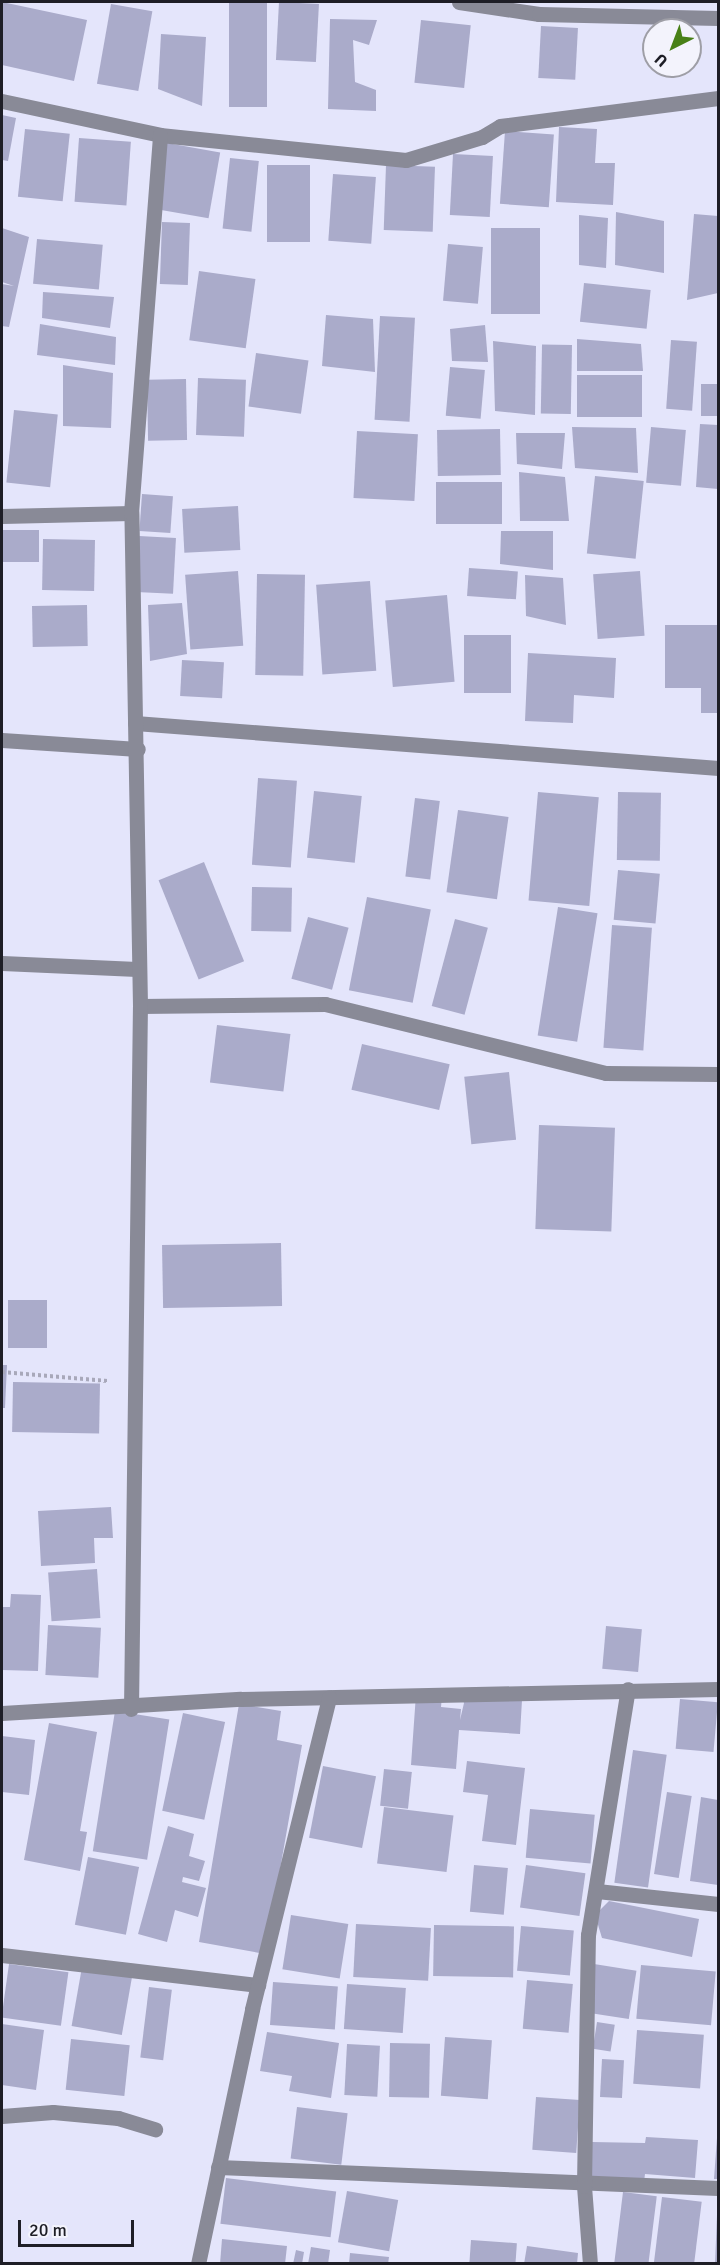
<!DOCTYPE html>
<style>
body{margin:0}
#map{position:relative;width:720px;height:2265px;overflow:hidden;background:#e4e5fb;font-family:Signika,sans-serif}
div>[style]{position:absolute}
.building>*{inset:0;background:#aaabca;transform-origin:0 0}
.path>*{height:4px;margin-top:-2px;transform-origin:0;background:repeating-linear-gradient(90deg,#a8a8ba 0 3px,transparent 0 6px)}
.minor>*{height:15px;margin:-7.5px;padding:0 7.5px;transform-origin:7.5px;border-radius:7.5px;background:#898a97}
span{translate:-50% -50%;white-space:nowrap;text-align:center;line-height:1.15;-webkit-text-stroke:4.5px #f3f3fc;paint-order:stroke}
.frame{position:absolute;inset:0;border:3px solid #1e1e26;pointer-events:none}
.north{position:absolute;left:642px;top:18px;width:60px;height:60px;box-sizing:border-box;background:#f3f3fc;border:2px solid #9e9ea6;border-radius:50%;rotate:222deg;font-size:16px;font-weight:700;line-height:24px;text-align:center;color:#1e1e26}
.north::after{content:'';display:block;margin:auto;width:21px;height:27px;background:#488017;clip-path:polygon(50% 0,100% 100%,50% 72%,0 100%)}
.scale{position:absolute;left:18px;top:2220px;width:116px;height:27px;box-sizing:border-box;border:3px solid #1e1e26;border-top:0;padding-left:8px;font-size:18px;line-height:21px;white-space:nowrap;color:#1e1e26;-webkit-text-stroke:4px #f3f3fc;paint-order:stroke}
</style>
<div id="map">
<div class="building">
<div style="clip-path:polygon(2px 2px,87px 20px,74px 81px,2px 65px)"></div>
<div style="left:229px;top:2px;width:38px;height:105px"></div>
<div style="left:279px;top:2px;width:40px;height:58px;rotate:3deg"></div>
<div style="left:111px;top:4px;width:42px;height:81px;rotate:10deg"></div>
<div style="clip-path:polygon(330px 19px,377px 20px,369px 45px,353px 40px,355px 82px,376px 90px,376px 111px,328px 109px)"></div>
<div style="left:421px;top:20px;width:50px;height:63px;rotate:6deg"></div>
<div style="left:541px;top:26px;width:37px;height:52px;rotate:3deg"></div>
<div style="clip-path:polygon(161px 34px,206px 37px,202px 106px,158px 89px)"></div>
<div style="clip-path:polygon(2px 115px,16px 118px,8px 161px,2px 160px)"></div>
<div style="clip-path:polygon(559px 127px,597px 129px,595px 163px,615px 163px,613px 205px,556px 202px)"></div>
<div style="left:25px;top:129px;width:45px;height:68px;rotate:6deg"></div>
<div style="left:505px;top:131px;width:49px;height:73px;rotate:4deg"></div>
<div style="left:79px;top:138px;width:52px;height:64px;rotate:4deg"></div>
<div style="left:167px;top:143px;width:54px;height:67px;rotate:10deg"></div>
<div style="left:453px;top:154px;width:40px;height:61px;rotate:3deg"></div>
<div style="left:230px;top:158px;width:29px;height:71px;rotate:6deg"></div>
<div style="left:267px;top:165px;width:43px;height:77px"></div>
<div style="left:386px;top:165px;width:49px;height:65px;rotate:2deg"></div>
<div style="left:333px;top:174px;width:43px;height:67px;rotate:4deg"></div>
<div style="clip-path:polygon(616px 212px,664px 221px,664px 273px,615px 265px)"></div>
<div style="clip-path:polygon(694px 214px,718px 216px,718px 293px,687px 300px)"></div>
<div style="clip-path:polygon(579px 215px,608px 218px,606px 268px,579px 265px)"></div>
<div style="left:162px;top:222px;width:28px;height:62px;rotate:2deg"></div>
<div style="clip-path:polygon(2px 228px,29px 237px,9px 327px,2px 326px,2px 284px,14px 286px,2px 282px)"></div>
<div style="left:491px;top:228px;width:49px;height:86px"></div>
<div style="left:37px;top:239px;width:66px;height:45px;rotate:5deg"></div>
<div style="left:448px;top:244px;width:35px;height:57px;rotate:5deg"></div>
<div style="left:199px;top:271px;width:57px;height:70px;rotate:8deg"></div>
<div style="left:584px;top:283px;width:67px;height:39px;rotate:6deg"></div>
<div style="clip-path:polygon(43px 292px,114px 297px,110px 328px,42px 318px)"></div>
<div style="clip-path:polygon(326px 315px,373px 319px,375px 372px,322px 366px)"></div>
<div style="left:380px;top:316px;width:35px;height:104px;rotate:3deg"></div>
<div style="clip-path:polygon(40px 324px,116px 337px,115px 365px,37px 355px)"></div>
<div style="clip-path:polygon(485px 325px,488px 362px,452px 361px,450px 329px)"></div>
<div style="clip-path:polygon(577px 339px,641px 344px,643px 371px,577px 371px)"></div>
<div style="left:671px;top:340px;width:26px;height:69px;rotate:4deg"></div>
<div style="clip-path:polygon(493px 341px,536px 346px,535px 415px,495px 411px)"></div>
<div style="left:572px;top:345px;width:69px;height:30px;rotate:91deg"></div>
<div style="left:256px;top:353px;width:53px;height:54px;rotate:8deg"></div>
<div style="clip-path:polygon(63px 365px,113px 373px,111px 428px,63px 426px)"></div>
<div style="left:450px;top:367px;width:35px;height:49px;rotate:5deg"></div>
<div style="left:642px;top:375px;width:42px;height:65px;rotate:90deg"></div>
<div style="left:198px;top:378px;width:48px;height:57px;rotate:2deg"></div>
<div style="left:186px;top:379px;width:61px;height:39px;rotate:89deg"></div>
<div style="left:701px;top:384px;width:17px;height:32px"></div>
<div style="left:14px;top:410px;width:44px;height:73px;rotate:6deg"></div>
<div style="clip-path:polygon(700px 424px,718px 425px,718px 489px,696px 487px)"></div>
<div style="clip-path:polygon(572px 427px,636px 428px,638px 473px,575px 468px)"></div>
<div style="left:651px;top:427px;width:35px;height:56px;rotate:5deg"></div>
<div style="left:500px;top:429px;width:46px;height:63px;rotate:89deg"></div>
<div style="left:357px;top:431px;width:61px;height:67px;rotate:3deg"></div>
<div style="clip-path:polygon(516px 433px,565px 433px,562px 469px,517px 464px)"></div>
<div style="clip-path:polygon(519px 472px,565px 477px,569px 521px,520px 521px)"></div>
<div style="left:595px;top:476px;width:49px;height:78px;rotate:6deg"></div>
<div style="left:502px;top:482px;width:42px;height:66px;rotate:90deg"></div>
<div style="left:142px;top:494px;width:31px;height:37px;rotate:4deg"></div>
<div style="left:238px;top:506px;width:44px;height:56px;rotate:87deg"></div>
<div style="left:2px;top:530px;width:37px;height:32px"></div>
<div style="clip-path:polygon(501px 531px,553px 531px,553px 570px,500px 564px)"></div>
<div style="left:139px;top:536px;width:37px;height:56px;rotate:3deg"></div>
<div style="left:43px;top:539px;width:52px;height:51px;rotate:1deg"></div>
<div style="left:469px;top:568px;width:49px;height:28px;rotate:4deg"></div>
<div style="left:238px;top:571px;width:75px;height:53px;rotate:86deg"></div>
<div style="left:640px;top:571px;width:65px;height:47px;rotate:86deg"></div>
<div style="left:257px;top:574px;width:48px;height:101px;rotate:1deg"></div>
<div style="clip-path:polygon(525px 575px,563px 578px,566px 625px,526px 616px)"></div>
<div style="left:370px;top:581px;width:90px;height:54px;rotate:86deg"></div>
<div style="left:447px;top:595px;width:87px;height:62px;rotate:85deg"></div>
<div style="clip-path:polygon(182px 603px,187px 654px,150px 661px,148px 605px)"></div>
<div style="left:87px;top:605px;width:41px;height:55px;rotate:89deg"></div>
<div style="clip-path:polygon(665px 625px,718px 625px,718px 713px,701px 713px,701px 688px,665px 688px)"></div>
<div style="left:464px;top:635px;width:47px;height:58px"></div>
<div style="clip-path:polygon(528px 653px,616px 658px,614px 698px,574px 695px,573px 723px,525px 721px)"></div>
<div style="left:182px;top:660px;width:42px;height:36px;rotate:3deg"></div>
<div style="left:258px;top:778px;width:39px;height:87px;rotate:4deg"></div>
<div style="left:314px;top:791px;width:48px;height:67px;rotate:6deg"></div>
<div style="left:538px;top:792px;width:61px;height:109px;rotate:5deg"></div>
<div style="left:618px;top:792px;width:43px;height:68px;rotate:1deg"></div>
<div style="left:415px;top:798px;width:25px;height:79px;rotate:7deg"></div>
<div style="left:458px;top:810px;width:51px;height:83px;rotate:8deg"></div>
<div style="left:204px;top:862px;width:107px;height:49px;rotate:68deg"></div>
<div style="left:618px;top:870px;width:42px;height:50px;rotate:5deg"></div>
<div style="left:252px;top:887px;width:40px;height:44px;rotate:1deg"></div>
<div style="left:367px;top:897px;width:65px;height:95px;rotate:11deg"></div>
<div style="left:558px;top:907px;width:40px;height:130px;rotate:9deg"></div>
<div style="left:308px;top:917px;width:42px;height:64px;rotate:15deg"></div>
<div style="left:455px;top:919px;width:34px;height:90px;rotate:15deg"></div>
<div style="left:612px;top:925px;width:40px;height:123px;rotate:4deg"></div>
<div style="left:217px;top:1025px;width:74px;height:58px;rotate:7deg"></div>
<div style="left:362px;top:1044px;width:90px;height:47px;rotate:13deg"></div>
<div style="left:509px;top:1072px;width:68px;height:45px;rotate:84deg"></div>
<div style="left:539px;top:1125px;width:76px;height:104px;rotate:2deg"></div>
<div style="left:281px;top:1243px;width:63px;height:119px;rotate:89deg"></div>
<div style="left:8px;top:1300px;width:39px;height:48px"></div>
<div style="clip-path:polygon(2px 1365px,7px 1365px,5px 1408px,2px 1408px)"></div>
<div style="left:13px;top:1382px;width:87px;height:50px;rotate:1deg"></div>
<div style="clip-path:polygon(111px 1507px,113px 1538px,94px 1538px,95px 1563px,41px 1566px,38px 1511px)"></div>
<div style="left:97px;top:1569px;width:49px;height:49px;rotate:86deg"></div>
<div style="clip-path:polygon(11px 1594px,41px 1595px,38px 1671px,2px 1670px,2px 1607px,10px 1607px)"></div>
<div style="left:48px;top:1625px;width:53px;height:50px;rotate:3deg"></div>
<div style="left:606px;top:1626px;width:36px;height:43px;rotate:5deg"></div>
<div style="clip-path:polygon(416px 1694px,442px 1696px,441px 1707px,461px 1709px,460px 1720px,464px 1703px,461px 1695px,522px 1700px,520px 1734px,459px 1730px,456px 1769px,411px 1765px)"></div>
<div style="left:680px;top:1699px;width:38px;height:50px;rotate:5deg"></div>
<div style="clip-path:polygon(239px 1704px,281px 1711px,277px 1740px,302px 1745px,265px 1954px,199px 1942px)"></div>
<div style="left:115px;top:1711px;width:55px;height:142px;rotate:9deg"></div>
<div style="left:183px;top:1713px;width:43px;height:100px;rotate:12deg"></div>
<div style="clip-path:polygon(49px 1723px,97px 1732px,80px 1831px,87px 1832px,80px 1871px,24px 1860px)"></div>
<div style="clip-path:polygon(2px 1736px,35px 1740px,29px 1795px,2px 1792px)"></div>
<div style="left:633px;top:1750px;width:34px;height:134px;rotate:8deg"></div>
<div style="clip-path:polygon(467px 1761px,525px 1768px,516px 1845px,482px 1841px,488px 1795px,463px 1792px)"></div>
<div style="left:323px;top:1766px;width:54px;height:73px;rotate:11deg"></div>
<div style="left:384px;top:1769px;width:28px;height:37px;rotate:6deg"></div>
<div style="left:667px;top:1792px;width:25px;height:83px;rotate:9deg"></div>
<div style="clip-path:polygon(701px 1797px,718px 1800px,718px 1885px,690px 1881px)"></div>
<div style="left:384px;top:1807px;width:70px;height:57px;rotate:7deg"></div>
<div style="left:530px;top:1809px;width:65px;height:49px;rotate:5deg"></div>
<div style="clip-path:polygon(168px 1826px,194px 1834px,189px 1856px,205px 1861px,199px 1881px,183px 1877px,182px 1882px,206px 1888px,198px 1917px,175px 1910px,167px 1942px,138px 1934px)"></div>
<div style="left:88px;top:1857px;width:52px;height:69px;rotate:11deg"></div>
<div style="left:474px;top:1865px;width:34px;height:47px;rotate:5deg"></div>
<div style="left:526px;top:1865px;width:60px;height:43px;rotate:8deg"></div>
<div style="clip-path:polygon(609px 1901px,699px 1919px,692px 1957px,602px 1938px,595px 1915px)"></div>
<div style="left:291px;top:1915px;width:58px;height:55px;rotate:9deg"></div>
<div style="left:356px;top:1924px;width:75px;height:53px;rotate:3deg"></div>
<div style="left:434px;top:1925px;width:80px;height:51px;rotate:1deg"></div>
<div style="left:521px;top:1926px;width:53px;height:45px;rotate:5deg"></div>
<div style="left:9px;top:1964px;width:60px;height:54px;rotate:8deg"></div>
<div style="left:594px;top:1964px;width:43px;height:49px;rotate:9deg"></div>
<div style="left:641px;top:1965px;width:75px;height:54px;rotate:5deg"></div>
<div style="left:82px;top:1967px;width:51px;height:60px;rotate:10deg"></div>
<div style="left:527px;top:1980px;width:46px;height:49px;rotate:5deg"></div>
<div style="left:273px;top:1982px;width:65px;height:43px;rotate:4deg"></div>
<div style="left:347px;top:1984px;width:59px;height:45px;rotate:4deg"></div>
<div style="left:149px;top:1987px;width:23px;height:71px;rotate:7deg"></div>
<div style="left:597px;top:2022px;width:18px;height:27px;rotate:9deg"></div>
<div style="clip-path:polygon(2px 2024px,44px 2030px,36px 2090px,2px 2085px)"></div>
<div style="left:637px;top:2030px;width:67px;height:54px;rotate:4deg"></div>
<div style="clip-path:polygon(267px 2032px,339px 2043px,331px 2098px,289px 2091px,292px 2076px,260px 2071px)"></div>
<div style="left:445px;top:2037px;width:47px;height:59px;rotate:4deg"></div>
<div style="left:71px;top:2039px;width:59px;height:51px;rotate:6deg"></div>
<div style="left:390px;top:2043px;width:40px;height:54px;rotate:1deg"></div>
<div style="left:347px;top:2044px;width:33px;height:51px;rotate:3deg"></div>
<div style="left:602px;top:2059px;width:22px;height:38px;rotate:3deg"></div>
<div style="left:536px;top:2097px;width:44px;height:53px;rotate:4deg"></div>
<div style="left:297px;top:2107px;width:51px;height:52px;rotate:7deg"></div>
<div style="clip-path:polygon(718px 2124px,718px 2179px,714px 2179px)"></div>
<div style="clip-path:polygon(646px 2137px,698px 2140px,695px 2178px,645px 2174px,644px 2182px,591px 2181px,592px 2142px,645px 2143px)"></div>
<div style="left:226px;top:2178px;width:111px;height:46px;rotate:7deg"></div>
<div style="left:347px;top:2191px;width:52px;height:52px;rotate:10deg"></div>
<div style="left:623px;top:2192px;width:34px;height:72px;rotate:7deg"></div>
<div style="left:662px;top:2197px;width:40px;height:68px;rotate:7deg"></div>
<div style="clip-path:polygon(717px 2215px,718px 2264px,715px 2264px)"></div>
<div style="clip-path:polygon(222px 2239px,287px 2246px,285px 2264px,220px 2264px)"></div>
<div style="left:471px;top:2240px;width:46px;height:24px;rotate:4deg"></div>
<div style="clip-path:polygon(527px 2246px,578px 2253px,577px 2264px,524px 2264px)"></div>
<div style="clip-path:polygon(311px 2247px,330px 2250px,328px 2264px,308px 2264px)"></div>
<div style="clip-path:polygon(296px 2250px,304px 2252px,302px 2264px,293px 2264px)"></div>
<div style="clip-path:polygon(350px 2253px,389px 2257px,388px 2264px,349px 2264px)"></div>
</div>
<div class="path">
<div style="left:2px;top:1372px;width:106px;rotate:4.9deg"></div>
</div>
<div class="minor">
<div style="left:459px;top:2px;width:81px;rotate:8.5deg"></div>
<div style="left:539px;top:14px;width:179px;rotate:1.3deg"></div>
<div style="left:2px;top:101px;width:162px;rotate:12.1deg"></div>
<div style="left:160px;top:135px;width:247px;rotate:5.8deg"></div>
<div style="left:406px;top:160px;width:79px;rotate:-16.8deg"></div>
<div style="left:482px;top:137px;width:21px;rotate:-31deg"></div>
<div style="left:500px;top:126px;width:220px;rotate:-7.3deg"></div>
<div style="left:2px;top:516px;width:129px;rotate:-1.3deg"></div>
<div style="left:135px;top:723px;width:585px;rotate:4.41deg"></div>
<div style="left:2px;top:740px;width:136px;rotate:3.8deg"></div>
<div style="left:2px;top:963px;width:135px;rotate:2.5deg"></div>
<div style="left:140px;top:1006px;width:185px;rotate:-0.6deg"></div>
<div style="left:325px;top:1004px;width:289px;rotate:13.8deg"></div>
<div style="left:606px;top:1073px;width:112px;rotate:0.5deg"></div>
<div style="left:131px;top:1709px;width:703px;rotate:-89.27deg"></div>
<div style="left:140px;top:1006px;width:493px;rotate:-91deg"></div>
<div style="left:131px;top:513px;width:379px;rotate:-85.6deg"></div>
<div style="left:2px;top:1713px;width:239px;rotate:-3.4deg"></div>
<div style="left:241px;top:1699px;width:477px;rotate:-1.2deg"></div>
<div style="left:597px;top:1891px;width:122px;rotate:6.1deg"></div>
<div style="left:2px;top:1955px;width:258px;rotate:6.7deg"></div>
<div style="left:2px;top:2116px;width:51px;rotate:-4.5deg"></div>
<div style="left:53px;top:2112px;width:65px;rotate:5.3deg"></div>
<div style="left:118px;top:2118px;width:39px;rotate:17deg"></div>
<div style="left:218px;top:2167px;width:500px;rotate:2.41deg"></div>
<div style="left:198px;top:2264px;width:261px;rotate:-78deg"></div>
<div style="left:252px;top:2009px;width:321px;rotate:-76.1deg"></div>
<div style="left:590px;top:2264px;width:78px;rotate:-94.4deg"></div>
<div style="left:584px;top:2186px;width:251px;rotate:-89.1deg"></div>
<div style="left:588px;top:1935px;width:249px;rotate:-80.8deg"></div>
</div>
<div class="frame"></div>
<div class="north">U</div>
<div class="scale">20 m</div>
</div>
